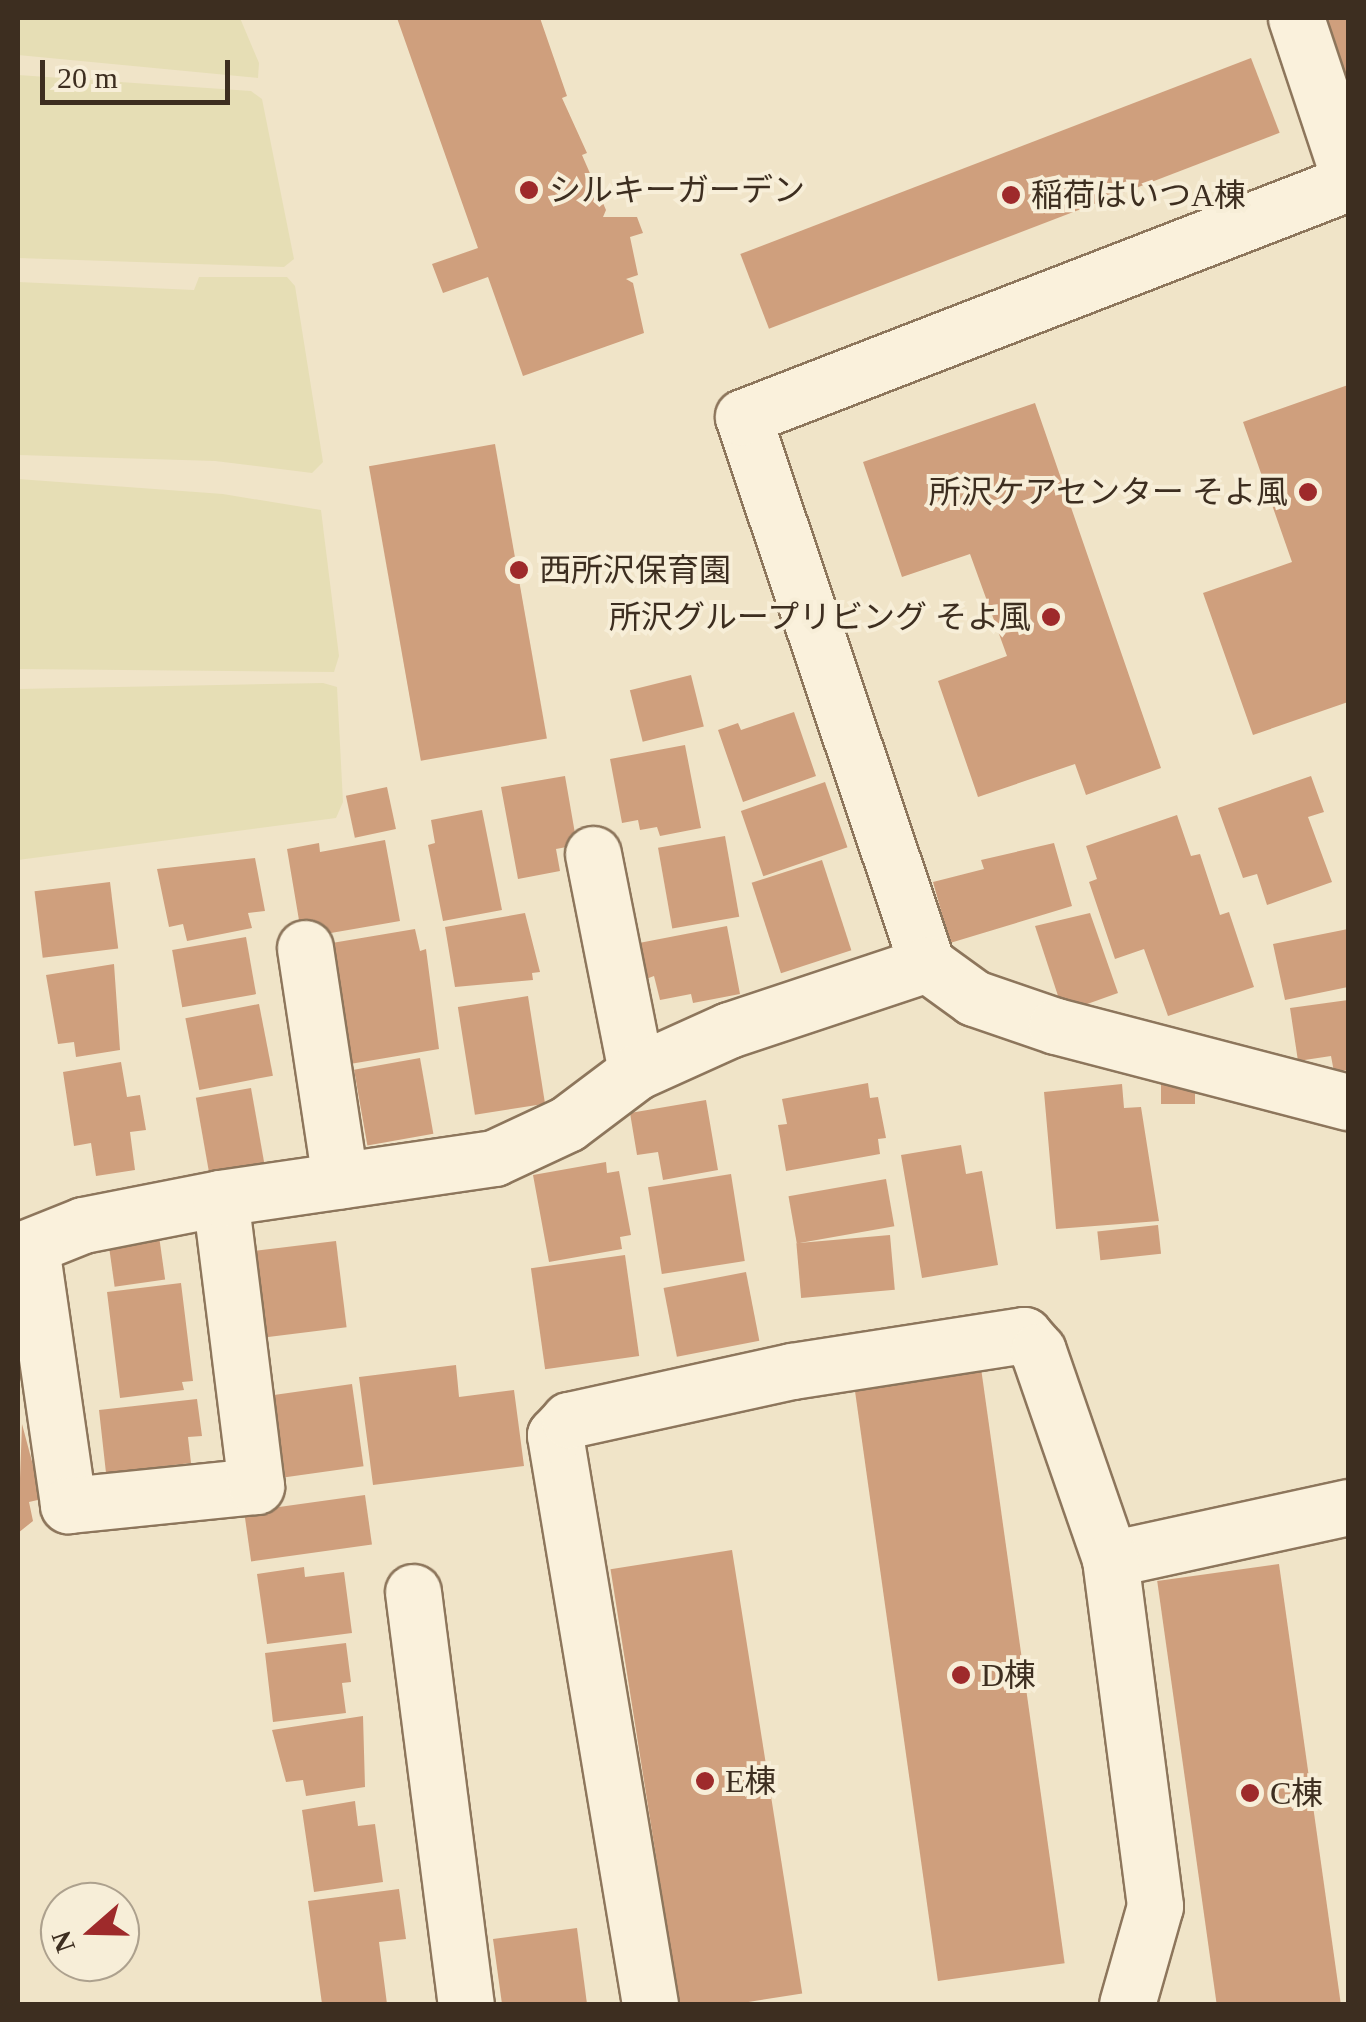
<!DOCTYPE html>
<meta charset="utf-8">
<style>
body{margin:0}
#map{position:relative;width:1366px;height:2022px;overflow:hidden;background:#f0e4c8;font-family:"Times New Roman","Noto Sans JP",serif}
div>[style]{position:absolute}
.farmland>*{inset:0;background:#e6deb5}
.building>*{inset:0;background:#cf9f7d;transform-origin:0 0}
.roads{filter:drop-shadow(2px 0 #8d765c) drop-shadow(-2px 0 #8d765c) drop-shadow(0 2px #8d765c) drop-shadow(0 -2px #8d765c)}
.minor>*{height:55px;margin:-27.5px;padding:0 27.5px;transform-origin:27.5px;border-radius:27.5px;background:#faf1dc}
.dots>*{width:28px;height:28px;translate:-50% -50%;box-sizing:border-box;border:5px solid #f7eed8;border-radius:50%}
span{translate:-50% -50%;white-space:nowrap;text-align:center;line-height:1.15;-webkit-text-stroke:8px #f7eed8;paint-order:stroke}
.poi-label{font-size:32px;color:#3d2e20}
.left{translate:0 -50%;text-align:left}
.right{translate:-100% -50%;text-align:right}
.frame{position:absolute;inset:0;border:20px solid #3d2e20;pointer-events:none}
.north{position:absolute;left:40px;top:1882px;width:100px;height:100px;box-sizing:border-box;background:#f7eed8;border:2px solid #ada18e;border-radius:50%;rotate:250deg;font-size:28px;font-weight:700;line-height:40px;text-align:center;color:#3d2e20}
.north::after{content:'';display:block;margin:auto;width:35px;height:45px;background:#9e2a2b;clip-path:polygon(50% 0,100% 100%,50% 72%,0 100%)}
.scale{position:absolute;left:40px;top:60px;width:190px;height:45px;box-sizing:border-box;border:5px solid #3d2e20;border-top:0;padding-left:12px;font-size:30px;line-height:35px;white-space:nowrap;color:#3d2e20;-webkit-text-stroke:8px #f7eed8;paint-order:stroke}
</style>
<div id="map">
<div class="farmland">
<div style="clip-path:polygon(18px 18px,240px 18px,259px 63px,258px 78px,18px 55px)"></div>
<div style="clip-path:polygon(18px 75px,251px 91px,262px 99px,294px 259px,284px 267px,18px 258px)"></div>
<div style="clip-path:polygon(199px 277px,287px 277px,295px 286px,323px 462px,312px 473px,215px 461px,18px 455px,18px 282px,194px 290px)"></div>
<div style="clip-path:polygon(18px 479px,223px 494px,321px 510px,339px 656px,334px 672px,18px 669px)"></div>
<div style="clip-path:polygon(323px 683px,337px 687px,343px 802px,336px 818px,18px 860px,18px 689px)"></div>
</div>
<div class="building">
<div style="clip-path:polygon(397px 18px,540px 18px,567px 96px,562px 98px,587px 153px,582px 155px,606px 210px,603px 217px,637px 217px,643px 233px,630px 237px,638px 275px,626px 279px,633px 283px,644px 333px,523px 376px,488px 277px,443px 293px,432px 264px,478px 248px)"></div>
<div style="clip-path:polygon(1323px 18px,1348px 18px,1348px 88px)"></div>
<div style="left:1251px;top:58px;width:80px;height:547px;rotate:69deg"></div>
<div style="clip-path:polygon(1348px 385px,1348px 702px,1253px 735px,1203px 593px,1292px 562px,1243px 422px)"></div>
<div style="clip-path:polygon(1035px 403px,1161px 768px,1086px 795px,1075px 764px,978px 797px,938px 681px,1007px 656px,970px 554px,902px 577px,863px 462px)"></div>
<div style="left:495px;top:444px;width:299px;height:128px;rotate:80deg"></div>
<div style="left:691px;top:675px;width:53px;height:63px;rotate:76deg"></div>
<div style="clip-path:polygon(794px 712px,816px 776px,743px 802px,718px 730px,738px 723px,741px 730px)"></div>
<div style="clip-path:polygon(685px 745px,701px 828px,660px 836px,657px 827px,640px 830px,638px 820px,622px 823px,610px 759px)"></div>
<div style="clip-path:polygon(565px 776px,577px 845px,556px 849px,560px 871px,518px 879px,501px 787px)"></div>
<div style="clip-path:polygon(1311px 776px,1324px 812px,1308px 817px,1332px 882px,1267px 905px,1257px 874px,1243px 878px,1218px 808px)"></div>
<div style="left:825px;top:782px;width:69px;height:89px;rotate:71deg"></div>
<div style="left:387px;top:787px;width:43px;height:42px;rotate:78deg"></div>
<div style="clip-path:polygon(482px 810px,502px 910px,443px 921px,428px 845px,435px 843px,431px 820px)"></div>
<div style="clip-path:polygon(1177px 815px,1191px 856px,1200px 854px,1220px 915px,1229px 912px,1254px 987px,1168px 1016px,1144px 949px,1115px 959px,1089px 882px,1097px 879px,1086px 846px)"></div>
<div style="left:725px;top:836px;width:82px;height:68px;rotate:80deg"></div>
<div style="clip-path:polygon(385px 840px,400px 921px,302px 938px,287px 849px,319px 843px,320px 852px)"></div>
<div style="clip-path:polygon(1054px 843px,1072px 906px,950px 943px,933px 882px,984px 869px,981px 860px)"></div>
<div style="clip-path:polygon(255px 858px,265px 911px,248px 913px,252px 928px,187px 941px,183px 924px,169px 927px,157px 869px)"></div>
<div style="left:822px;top:860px;width:95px;height:74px;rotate:72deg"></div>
<div style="left:110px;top:882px;width:67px;height:76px;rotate:83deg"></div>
<div style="clip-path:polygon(525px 913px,540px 972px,532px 973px,533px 980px,455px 987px,445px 927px)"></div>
<div style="clip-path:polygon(1090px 913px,1118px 993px,1076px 1008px,1061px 1005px,1035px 926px)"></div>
<div style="clip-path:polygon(727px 926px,740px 994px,693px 1003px,691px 994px,660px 1000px,654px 976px,646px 979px,639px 943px)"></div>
<div style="clip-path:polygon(415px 929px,420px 951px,426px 949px,439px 1049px,344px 1065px,320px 945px)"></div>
<div style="clip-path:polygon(1348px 929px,1348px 987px,1285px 1000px,1273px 944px)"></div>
<div style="left:246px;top:937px;width:58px;height:75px;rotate:80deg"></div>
<div style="clip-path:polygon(114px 964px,120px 1050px,76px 1057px,74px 1042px,58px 1044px,46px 975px)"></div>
<div style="left:528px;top:996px;width:109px;height:71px;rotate:81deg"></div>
<div style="clip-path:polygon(1348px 1000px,1348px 1070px,1334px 1072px,1331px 1056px,1298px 1061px,1290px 1008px)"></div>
<div style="left:259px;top:1004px;width:73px;height:75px;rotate:79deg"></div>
<div style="left:420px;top:1058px;width:77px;height:67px;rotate:80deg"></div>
<div style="clip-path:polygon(121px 1062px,127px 1097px,140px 1095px,146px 1130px,130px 1132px,135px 1170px,96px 1176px,91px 1143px,74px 1146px,63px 1072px)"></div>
<div style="left:1161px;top:1078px;width:34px;height:26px"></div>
<div style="clip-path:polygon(868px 1083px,870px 1098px,878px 1097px,886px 1138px,878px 1139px,880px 1154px,786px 1171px,778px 1125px,787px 1124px,782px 1099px)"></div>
<div style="clip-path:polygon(1122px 1084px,1124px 1108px,1141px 1107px,1159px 1221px,1056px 1229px,1044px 1092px)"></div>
<div style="left:251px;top:1088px;width:80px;height:56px;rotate:80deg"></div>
<div style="clip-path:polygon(706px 1100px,718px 1170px,663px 1180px,658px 1152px,637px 1155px,630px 1113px)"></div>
<div style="clip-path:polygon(961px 1145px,966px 1174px,982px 1171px,998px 1265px,922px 1278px,901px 1155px)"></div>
<div style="clip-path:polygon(606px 1162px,607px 1173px,619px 1171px,631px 1235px,620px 1237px,622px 1249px,549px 1262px,533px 1175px)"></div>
<div style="left:731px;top:1174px;width:88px;height:84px;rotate:81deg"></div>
<div style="left:886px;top:1179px;width:48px;height:99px;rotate:80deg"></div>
<div style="left:1158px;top:1225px;width:29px;height:61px;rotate:84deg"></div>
<div style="left:890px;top:1235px;width:55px;height:94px;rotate:85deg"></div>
<div style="left:159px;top:1236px;width:44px;height:51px;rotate:82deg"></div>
<div style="left:336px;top:1241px;width:87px;height:81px;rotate:83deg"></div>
<div style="left:625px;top:1255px;width:102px;height:95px;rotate:82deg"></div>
<div style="left:746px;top:1272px;width:70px;height:84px;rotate:79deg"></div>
<div style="clip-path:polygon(181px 1283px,193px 1381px,182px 1382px,184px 1390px,120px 1398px,107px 1292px)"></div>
<div style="clip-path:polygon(456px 1365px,459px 1397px,514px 1390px,524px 1466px,373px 1485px,359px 1377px)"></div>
<div style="left:981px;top:1368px;width:601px;height:128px;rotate:82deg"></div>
<div style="left:352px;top:1384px;width:83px;height:79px;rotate:82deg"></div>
<div style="clip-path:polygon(197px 1399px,202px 1436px,188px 1437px,191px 1463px,106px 1473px,99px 1410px)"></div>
<div style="clip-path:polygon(22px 1424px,42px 1499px,29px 1502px,33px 1521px,18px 1533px)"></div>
<div style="left:365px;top:1495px;width:50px;height:122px;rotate:82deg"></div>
<div style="left:732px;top:1550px;width:449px;height:123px;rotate:81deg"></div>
<div style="left:1279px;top:1564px;width:445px;height:123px;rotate:82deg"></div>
<div style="clip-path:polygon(304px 1567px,305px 1577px,344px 1572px,352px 1633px,267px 1644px,257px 1574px)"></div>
<div style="clip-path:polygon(346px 1643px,351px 1682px,342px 1683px,346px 1713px,273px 1722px,265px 1653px)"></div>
<div style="clip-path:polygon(363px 1716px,365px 1787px,306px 1796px,303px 1780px,286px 1782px,272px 1730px)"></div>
<div style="clip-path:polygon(355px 1801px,358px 1826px,375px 1824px,383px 1882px,314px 1892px,302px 1810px)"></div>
<div style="clip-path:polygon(399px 1889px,406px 1939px,379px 1942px,387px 2004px,322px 2004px,308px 1901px)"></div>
<div style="clip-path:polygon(577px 1928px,587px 2004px,502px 2004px,493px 1939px)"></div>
</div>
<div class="roads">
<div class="minor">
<div style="left:1296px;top:18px;width:164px;rotate:71.6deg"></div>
<div style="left:593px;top:854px;width:222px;rotate:78.8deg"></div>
<div style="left:305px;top:948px;width:235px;rotate:81.4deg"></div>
<div style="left:927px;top:964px;width:577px;rotate:-108.59deg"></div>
<div style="left:743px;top:417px;width:649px;rotate:-21.15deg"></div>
<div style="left:31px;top:1247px;width:261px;rotate:81.8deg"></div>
<div style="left:68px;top:1505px;width:189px;rotate:-5.8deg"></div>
<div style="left:256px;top:1486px;width:290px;rotate:-97.1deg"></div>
<div style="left:18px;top:1251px;width:70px;rotate:-21.8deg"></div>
<div style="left:83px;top:1225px;width:140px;rotate:-11.1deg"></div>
<div style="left:220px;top:1198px;width:277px;rotate:-8.3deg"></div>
<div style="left:494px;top:1158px;width:81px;rotate:-25deg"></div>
<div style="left:567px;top:1124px;width:86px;rotate:-37deg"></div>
<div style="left:636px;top:1072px;width:102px;rotate:-24.3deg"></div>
<div style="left:729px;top:1030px;width:209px;rotate:-18.4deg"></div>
<div style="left:927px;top:964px;width:58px;rotate:35.9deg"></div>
<div style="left:974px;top:998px;width:87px;rotate:18.9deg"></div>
<div style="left:1056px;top:1026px;width:302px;rotate:14.6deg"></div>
<div style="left:1110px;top:1559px;width:244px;rotate:-12.3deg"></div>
<div style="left:413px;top:1592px;width:415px;rotate:82.7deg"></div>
<div style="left:650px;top:2004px;width:577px;rotate:-99.48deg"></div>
<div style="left:555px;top:1435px;width:21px;rotate:-47deg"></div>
<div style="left:569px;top:1420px;width:228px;rotate:-12.4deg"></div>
<div style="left:792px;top:1371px;width:235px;rotate:-8.8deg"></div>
<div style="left:1024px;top:1335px;width:21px;rotate:49deg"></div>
<div style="left:1038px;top:1351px;width:220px;rotate:70.9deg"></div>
<div style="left:1110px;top:1559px;width:350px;rotate:82.6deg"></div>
<div style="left:1155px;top:1906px;width:102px;rotate:105.9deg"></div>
</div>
</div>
<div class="dots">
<div style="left:529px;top:190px;background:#9e2a2b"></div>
<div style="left:1011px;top:195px;background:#9e2a2b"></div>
<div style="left:1308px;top:492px;background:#9e2a2b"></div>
<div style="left:519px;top:570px;background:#9e2a2b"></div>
<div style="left:1051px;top:617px;background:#9e2a2b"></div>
<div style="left:961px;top:1675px;background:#9e2a2b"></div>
<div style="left:705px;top:1781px;background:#9e2a2b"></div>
<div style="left:1250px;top:1793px;background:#9e2a2b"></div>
</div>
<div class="poi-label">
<span class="left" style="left:549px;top:190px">シルキーガーデン</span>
<span class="left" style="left:1031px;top:195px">稲荷はいつA棟</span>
<span class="right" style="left:1288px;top:492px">所沢ケアセンター そよ風</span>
<span class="left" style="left:539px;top:570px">西所沢保育園</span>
<span class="right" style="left:1031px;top:617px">所沢グループリビング そよ風</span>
<span class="left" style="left:981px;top:1675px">D棟</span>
<span class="left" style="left:725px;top:1781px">E棟</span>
<span class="left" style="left:1270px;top:1793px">C棟</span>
</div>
<div class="frame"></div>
<div class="north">N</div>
<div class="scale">20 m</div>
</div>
